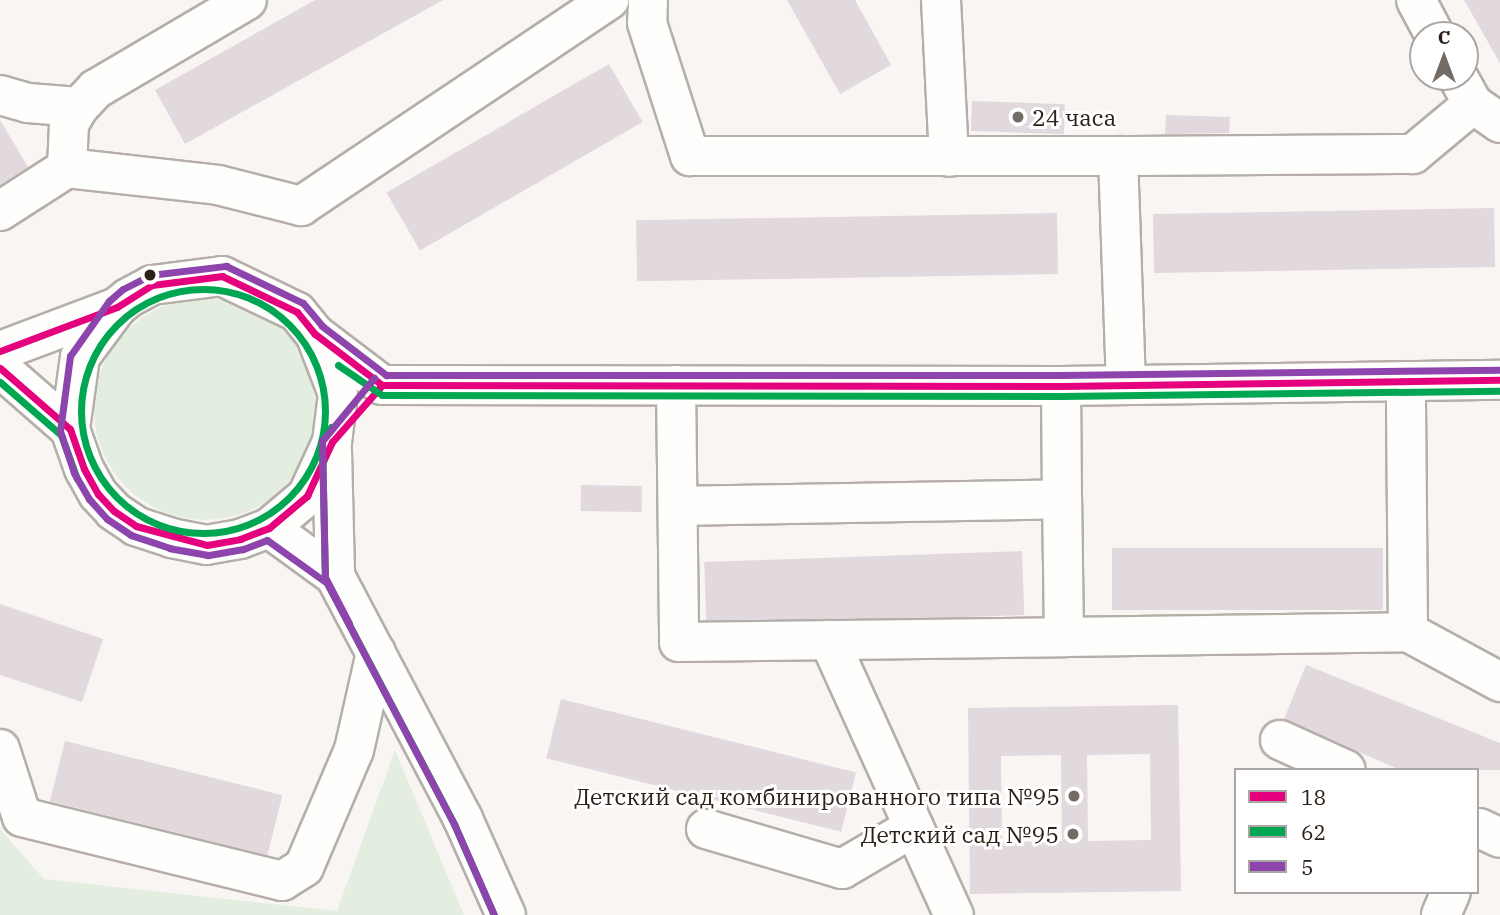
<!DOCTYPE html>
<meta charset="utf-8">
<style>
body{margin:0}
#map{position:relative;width:1500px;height:915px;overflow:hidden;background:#f9f5f3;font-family:"IBM Plex Serif",serif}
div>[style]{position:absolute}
.green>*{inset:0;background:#e4eee0}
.round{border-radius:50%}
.building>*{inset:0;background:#e1d9de;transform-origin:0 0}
.roads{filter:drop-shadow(2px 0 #b5aea9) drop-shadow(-2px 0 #b5aea9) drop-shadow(0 2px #b5aea9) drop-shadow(0 -2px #b5aea9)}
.minor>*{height:38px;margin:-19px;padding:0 19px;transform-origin:19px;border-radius:19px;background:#fefefd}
.bus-1>*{height:7px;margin:-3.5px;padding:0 3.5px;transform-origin:3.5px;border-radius:3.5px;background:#e5007d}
.bus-2>*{height:7px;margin:-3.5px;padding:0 3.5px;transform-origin:3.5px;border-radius:3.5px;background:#00a651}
.bus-2>.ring{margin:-3.5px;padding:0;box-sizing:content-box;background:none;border:7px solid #00a651;border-radius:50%}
.bus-3>*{height:7px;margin:-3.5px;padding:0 3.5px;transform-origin:3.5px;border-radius:3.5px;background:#8e44ad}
.dots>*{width:19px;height:19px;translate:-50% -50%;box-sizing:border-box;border:4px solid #fff;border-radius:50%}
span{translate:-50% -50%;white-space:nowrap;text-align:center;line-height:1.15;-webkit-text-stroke:6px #fff;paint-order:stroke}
.poi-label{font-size:23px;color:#2d2018}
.left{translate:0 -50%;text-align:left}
.right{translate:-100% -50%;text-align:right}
.legend{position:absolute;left:1234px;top:768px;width:245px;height:126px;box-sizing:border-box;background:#fff;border:2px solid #aba6a3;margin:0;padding:9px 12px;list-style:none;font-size:21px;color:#2d2018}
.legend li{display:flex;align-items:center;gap:14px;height:35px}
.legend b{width:35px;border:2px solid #aba6a3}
.north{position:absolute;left:1409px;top:21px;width:70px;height:70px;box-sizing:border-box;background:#fff;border:2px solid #aba6a3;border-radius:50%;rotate:0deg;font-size:19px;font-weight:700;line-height:28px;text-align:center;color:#2d2018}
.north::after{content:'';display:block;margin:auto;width:24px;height:32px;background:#746b65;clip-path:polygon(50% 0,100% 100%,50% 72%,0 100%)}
</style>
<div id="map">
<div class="green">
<div class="round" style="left:94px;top:298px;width:222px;height:222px"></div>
<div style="clip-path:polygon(395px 750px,464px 915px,0 915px,0 829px,44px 879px,337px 911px)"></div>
</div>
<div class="building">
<div style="clip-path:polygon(315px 0,443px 0,185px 144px,155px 90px)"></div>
<div style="clip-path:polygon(787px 0,855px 0,891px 65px,840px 94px)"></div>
<div style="clip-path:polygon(1464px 0,1500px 0,1500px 63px)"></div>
<div style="left:609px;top:64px;width:67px;height:257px;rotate:60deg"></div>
<div style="left:972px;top:101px;width:93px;height:30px;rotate:2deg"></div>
<div style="clip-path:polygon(1166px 115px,1230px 117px,1229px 133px,1165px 134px)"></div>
<div style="clip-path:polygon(0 120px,28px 167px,0 185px)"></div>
<div style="left:1494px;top:208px;width:59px;height:341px;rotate:89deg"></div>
<div style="left:1057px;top:213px;width:61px;height:421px;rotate:89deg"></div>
<div style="left:581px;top:485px;width:61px;height:26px;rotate:1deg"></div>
<div style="left:1383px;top:548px;width:62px;height:271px;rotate:90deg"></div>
<div style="left:1022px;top:551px;width:64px;height:318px;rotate:88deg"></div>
<div style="clip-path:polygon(0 604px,103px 639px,82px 702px,0 675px)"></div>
<div style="clip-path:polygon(1306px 665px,1500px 743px,1500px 770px,1400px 770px,1284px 719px)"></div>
<div style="left:561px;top:699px;width:304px;height:61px;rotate:14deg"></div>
<div style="clip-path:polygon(evenodd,1178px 705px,1181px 891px,970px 894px,968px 708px,1178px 705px,1150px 754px,1151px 840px,1088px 841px,1087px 755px,1150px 754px,1178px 705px,1061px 755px,1062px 841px,1002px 842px,1001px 756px,1061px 755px)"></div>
<div style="left:65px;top:741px;width:224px;height:62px;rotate:14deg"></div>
</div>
<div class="roads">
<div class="minor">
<div style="left:648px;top:0;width:23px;rotate:92deg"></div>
<div style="left:647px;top:23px;width:140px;rotate:72.1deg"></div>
<div style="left:690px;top:156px;width:428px"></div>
<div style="left:1118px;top:156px;width:229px;rotate:88deg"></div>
<div style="left:941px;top:0;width:157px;rotate:87.1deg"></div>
<div style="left:1416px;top:0;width:40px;rotate:62deg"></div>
<div style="left:1458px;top:77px;width:31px;rotate:61deg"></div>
<div style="left:1473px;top:104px;width:33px;rotate:35deg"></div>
<div style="left:0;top:95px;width:29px;rotate:16deg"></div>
<div style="left:28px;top:103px;width:51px;rotate:4.5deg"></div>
<div style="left:1118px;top:156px;width:295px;rotate:-0.4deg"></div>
<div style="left:1413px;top:154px;width:78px;rotate:-39.8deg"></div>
<div style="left:67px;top:168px;width:44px;rotate:-87.4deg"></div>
<div style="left:69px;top:124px;width:20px;rotate:-60deg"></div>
<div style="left:79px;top:107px;width:25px;rotate:-47deg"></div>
<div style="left:96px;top:89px;width:175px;rotate:-30.5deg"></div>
<div style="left:0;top:211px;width:80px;rotate:-32.7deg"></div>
<div style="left:67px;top:168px;width:152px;rotate:6.4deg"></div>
<div style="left:218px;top:185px;width:86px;rotate:14.2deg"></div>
<div style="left:301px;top:206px;width:371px;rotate:-33.8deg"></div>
<div style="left:315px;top:334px;width:64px;rotate:69deg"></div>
<div style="left:338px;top:394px;width:48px;rotate:97.1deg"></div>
<div style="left:332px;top:442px;width:60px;rotate:114.8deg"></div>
<div style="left:307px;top:496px;width:50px;rotate:139.9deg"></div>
<div style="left:269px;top:528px;width:31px;rotate:159deg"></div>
<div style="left:240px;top:539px;width:34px;rotate:170deg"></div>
<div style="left:207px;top:545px;width:36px;rotate:-169deg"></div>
<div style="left:172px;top:538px;width:38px;rotate:-162deg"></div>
<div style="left:136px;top:526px;width:27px;rotate:-146deg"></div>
<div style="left:114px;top:511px;width:23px;rotate:-133deg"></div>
<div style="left:98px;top:494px;width:29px;rotate:-119deg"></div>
<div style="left:84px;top:469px;width:42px;rotate:-109.3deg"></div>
<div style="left:70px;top:429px;width:73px;rotate:-82.1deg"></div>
<div style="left:80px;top:357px;width:62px;rotate:-53.5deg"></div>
<div style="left:117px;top:307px;width:14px;rotate:-39deg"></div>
<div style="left:128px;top:298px;width:27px;rotate:-28deg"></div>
<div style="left:152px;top:285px;width:71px;rotate:-7.3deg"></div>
<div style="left:222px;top:276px;width:83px;rotate:25.6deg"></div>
<div style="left:297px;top:312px;width:28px;rotate:51deg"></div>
<div style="left:315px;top:334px;width:84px;rotate:37.3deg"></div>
<div style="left:382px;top:385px;width:679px;rotate:0.08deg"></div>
<div style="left:1061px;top:386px;width:439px;rotate:-0.8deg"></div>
<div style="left:0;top:351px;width:125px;rotate:-20.6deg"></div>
<div style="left:0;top:368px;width:93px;rotate:41.1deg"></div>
<div style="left:676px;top:385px;width:257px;rotate:89.3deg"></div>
<div style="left:679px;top:642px;width:385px;rotate:-0.7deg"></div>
<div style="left:1064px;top:637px;width:138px;rotate:-90.8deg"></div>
<div style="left:332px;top:451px;width:125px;rotate:88.6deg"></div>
<div style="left:335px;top:576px;width:275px;rotate:62.2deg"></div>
<div style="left:463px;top:819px;width:105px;rotate:65.9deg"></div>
<div style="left:678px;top:506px;width:384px;rotate:-1deg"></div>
<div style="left:1062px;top:499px;width:113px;rotate:-90.5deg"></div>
<div style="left:269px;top:528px;width:82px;rotate:36deg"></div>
<div style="left:1408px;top:632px;width:105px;rotate:28.5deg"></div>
<div style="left:1064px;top:637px;width:344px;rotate:-0.8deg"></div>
<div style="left:1408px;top:632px;width:251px;rotate:-90.5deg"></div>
<div style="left:829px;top:640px;width:302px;rotate:65.6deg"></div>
<div style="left:1280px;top:740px;width:72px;rotate:24.4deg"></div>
<div style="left:0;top:749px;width:71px;rotate:72.1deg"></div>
<div style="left:22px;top:817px;width:268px;rotate:13.8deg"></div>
<div style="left:282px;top:881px;width:26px;rotate:-32deg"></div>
<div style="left:304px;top:867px;width:127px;rotate:-66.9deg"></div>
<div style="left:354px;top:750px;width:100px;rotate:-77.3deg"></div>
<div style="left:1479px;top:828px;width:23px;rotate:25deg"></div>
<div style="left:706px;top:829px;width:142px;rotate:16.4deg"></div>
<div style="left:842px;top:869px;width:83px;rotate:-30.3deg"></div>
<div style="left:1441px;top:915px;width:25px;rotate:-67deg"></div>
</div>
</div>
<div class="bus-1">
<div style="left:0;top:351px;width:125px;rotate:-20.6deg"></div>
<div style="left:117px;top:307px;width:41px;rotate:-32.2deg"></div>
<div style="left:152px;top:285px;width:71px;rotate:-7.3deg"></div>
<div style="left:222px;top:276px;width:83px;rotate:25.6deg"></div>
<div style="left:297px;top:312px;width:28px;rotate:51deg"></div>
<div style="left:315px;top:334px;width:84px;rotate:37.3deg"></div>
<div style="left:382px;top:385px;width:679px;rotate:0.08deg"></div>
<div style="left:1061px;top:386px;width:439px;rotate:-0.8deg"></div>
<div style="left:0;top:368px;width:93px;rotate:41.1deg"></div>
<div style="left:70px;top:429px;width:42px;rotate:70.7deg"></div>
<div style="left:84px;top:469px;width:29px;rotate:61deg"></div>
<div style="left:98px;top:494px;width:23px;rotate:47deg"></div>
<div style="left:114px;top:511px;width:27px;rotate:34deg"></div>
<div style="left:136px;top:526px;width:73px;rotate:15deg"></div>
<div style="left:207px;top:545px;width:34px;rotate:-10deg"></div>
<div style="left:240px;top:539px;width:31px;rotate:-21deg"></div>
<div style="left:269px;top:528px;width:50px;rotate:-40.1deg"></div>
<div style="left:307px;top:496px;width:60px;rotate:-65.2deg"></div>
<div style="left:332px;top:442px;width:76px;rotate:-48.7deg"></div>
</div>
<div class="bus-2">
<div class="ring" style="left:81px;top:289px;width:237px;height:237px"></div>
<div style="left:338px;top:365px;width:53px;rotate:34.3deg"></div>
<div style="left:382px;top:395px;width:679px;rotate:0.08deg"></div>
<div style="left:1061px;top:396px;width:439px;rotate:-0.7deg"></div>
<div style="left:0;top:382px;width:81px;rotate:41deg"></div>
<div style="left:61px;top:435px;width:47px;rotate:70deg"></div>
<div style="left:331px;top:427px;width:17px;rotate:123deg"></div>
<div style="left:322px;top:441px;width:138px;rotate:88.8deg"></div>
<div style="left:325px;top:579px;width:277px;rotate:62.2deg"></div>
<div style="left:454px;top:824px;width:99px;rotate:66.3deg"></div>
</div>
<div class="bus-3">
<div style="left:349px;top:623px;width:52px;rotate:-117.6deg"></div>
<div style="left:325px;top:577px;width:136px;rotate:-91.3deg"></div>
<div style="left:322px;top:441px;width:82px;rotate:-50.5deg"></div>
<div style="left:494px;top:915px;width:99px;rotate:-113.7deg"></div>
<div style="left:454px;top:824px;width:272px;rotate:-117.8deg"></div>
<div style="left:327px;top:583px;width:74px;rotate:-144.4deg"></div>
<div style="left:267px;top:540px;width:26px;rotate:159deg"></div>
<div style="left:243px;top:549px;width:36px;rotate:170deg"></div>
<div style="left:208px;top:555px;width:39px;rotate:-170deg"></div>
<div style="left:170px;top:548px;width:41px;rotate:-161.6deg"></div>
<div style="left:131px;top:535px;width:29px;rotate:-146deg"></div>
<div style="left:107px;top:519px;width:27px;rotate:-132deg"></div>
<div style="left:89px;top:499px;width:30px;rotate:-120deg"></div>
<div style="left:74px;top:473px;width:44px;rotate:-108.4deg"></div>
<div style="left:60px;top:431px;width:76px;rotate:-82.4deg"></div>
<div style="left:70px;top:356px;width:67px;rotate:-54.7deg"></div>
<div style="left:109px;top:301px;width:18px;rotate:-41deg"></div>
<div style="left:123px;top:289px;width:30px;rotate:-27deg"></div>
<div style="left:150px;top:275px;width:77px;rotate:-6.8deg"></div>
<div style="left:226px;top:266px;width:85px;rotate:25.7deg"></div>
<div style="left:303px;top:303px;width:30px;rotate:50deg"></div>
<div style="left:322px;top:326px;width:81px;rotate:37.4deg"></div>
<div style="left:386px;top:375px;width:675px"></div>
<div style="left:1061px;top:375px;width:439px;rotate:-0.7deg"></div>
</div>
<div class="dots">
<div style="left:1018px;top:117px;background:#746b65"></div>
<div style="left:150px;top:275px;background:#2d2018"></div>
<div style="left:1074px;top:796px;background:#746b65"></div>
<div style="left:1073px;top:834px;background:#746b65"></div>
</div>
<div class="poi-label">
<span class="left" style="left:1032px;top:117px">24 часа</span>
<span class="right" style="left:1060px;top:796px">Детский сад комбинированного типа №95</span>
<span class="right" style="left:1059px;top:834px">Детский сад №95</span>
</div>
<ul class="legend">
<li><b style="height:9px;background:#e5007d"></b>18</li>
<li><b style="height:9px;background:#00a651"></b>62</li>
<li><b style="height:9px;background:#8e44ad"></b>5</li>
</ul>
<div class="north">С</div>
</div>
